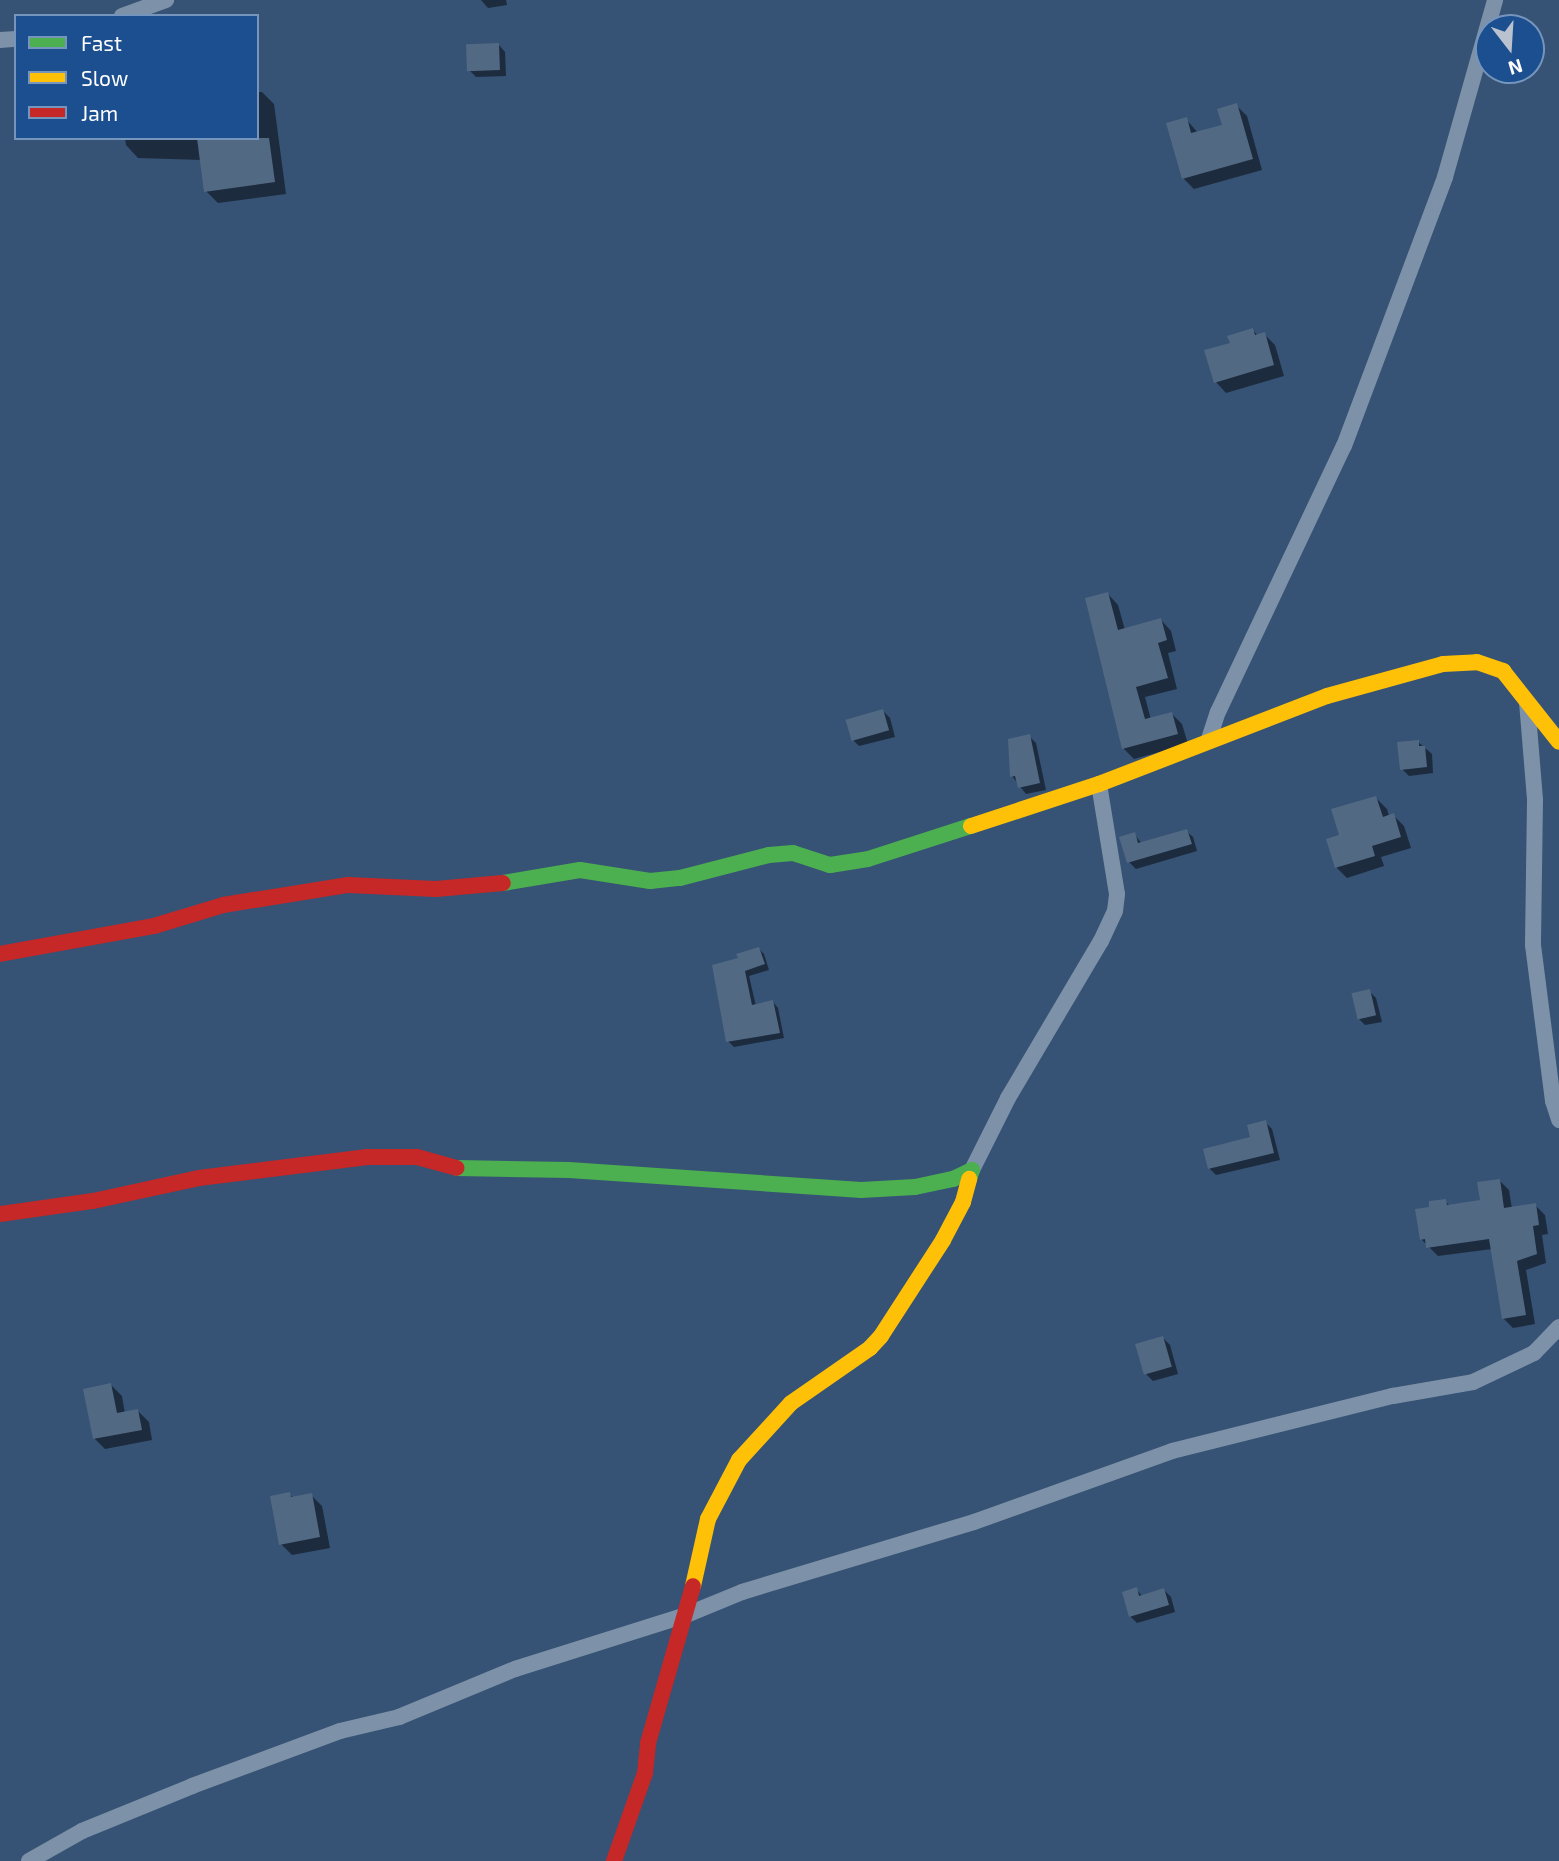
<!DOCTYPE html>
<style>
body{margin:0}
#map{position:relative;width:1559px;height:1861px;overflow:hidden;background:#365274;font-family:"Exo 2",sans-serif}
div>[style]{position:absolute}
.shadow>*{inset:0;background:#0007}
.building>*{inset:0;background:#526984;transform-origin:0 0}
.street>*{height:16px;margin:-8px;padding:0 8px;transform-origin:8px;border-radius:8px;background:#7d92a8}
.fast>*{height:16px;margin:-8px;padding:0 8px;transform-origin:8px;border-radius:8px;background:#4caf50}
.slow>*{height:16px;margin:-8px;padding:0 8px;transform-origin:8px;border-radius:8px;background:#ffc107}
.jam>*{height:16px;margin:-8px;padding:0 8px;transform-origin:8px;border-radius:8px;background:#c62828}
span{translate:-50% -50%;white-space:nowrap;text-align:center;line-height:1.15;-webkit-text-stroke:6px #1b4f8f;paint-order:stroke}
.legend{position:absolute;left:14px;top:14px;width:245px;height:126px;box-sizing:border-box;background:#1b4f8f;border:2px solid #7695bc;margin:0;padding:9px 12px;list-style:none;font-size:21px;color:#fff}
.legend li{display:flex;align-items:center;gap:14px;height:35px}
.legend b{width:35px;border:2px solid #7695bc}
.north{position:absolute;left:1475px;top:14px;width:70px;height:70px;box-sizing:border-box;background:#1b4f8f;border:2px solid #7695bc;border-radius:50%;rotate:163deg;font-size:19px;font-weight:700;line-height:28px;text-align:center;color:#fff}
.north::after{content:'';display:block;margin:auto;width:24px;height:32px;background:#b9c2ce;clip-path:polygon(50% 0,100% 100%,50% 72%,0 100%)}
</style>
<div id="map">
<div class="shadow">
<div style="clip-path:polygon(481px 0,506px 0,507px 5px,488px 8px)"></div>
<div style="clip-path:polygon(499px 45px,505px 52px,506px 76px,476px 77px,469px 70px)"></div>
<div style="clip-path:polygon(257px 92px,262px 92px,274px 104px,286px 194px,218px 203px,206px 191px,202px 160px,138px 158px,126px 145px,125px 138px,257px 138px)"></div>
<div style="clip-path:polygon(1236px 105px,1247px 116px,1262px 170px,1194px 189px,1183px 178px,1186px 119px,1198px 133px,1224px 127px)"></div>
<div style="clip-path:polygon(1253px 330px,1258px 336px,1264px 334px,1275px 345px,1284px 376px,1226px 393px,1216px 382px)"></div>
<div style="clip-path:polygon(1108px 594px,1118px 605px,1125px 630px,1161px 620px,1171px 631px,1176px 651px,1168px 653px,1177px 689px,1145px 697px,1151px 720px,1172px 714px,1182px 724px,1188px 744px,1134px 759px,1124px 749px,1087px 600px)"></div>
<div style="clip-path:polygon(883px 711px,890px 718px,895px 737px,859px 746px,852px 739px)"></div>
<div style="clip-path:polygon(1029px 736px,1036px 743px,1046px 790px,1026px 794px,1012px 776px)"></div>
<div style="clip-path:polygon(1418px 742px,1432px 754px,1433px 773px,1409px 776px,1402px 769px)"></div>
<div style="clip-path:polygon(1376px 798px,1387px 809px,1389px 816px,1393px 815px,1404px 826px,1411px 848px,1381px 857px,1384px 866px,1347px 878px,1336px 867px,1341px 836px)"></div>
<div style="clip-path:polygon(1186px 831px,1193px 837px,1197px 851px,1136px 869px,1129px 862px,1134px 834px,1142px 844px)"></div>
<div style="clip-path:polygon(759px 949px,764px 954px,769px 970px,749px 976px,756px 1006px,773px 1002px,778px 1008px,784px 1038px,734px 1047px,728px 1041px,740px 959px)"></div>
<div style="clip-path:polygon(1369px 991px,1376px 998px,1382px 1022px,1365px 1025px,1358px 1018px)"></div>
<div style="clip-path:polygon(1265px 1122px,1272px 1129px,1280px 1160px,1216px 1175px,1209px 1168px,1252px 1138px)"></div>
<div style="clip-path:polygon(1499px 1180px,1509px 1190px,1512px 1209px,1535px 1205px,1545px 1215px,1548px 1234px,1542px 1235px,1546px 1263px,1526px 1270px,1535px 1324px,1513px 1328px,1503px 1318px,1492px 1249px,1438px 1256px,1421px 1239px,1431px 1208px,1445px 1201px,1450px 1206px,1482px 1201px)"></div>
<div style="clip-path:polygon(1163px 1338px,1170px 1345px,1178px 1374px,1153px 1381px,1146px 1374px)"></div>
<div style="clip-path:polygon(111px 1385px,122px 1396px,125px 1414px,138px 1411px,149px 1422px,152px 1440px,105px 1449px,94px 1438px)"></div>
<div style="clip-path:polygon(289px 1494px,294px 1498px,311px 1495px,322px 1506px,330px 1548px,292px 1555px,281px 1544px)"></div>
<div style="clip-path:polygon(1136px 1589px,1143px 1597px,1164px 1590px,1171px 1597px,1175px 1612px,1137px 1623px,1130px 1616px)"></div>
</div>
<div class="building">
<div style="left:499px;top:43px;width:27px;height:33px;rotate:88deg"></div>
<div style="clip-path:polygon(1237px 103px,1253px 159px,1182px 179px,1166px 123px,1187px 117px,1191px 133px,1222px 125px,1217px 109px)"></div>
<div style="clip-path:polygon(197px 138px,269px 138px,275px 182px,204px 192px)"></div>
<div style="clip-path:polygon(1253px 328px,1255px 335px,1265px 332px,1274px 365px,1214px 383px,1204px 350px,1230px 343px,1227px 336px)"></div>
<div style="clip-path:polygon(1108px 592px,1118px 630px,1161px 618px,1167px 640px,1158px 643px,1168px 678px,1136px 687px,1145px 719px,1172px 712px,1178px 734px,1122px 749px,1085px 598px)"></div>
<div style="left:883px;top:709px;width:22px;height:39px;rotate:74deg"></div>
<div style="clip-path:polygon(1030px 734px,1040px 783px,1018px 788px,1015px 776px,1010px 777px,1008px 739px)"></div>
<div style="clip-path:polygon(1419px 740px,1419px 746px,1425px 746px,1427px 767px,1400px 770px,1397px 742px)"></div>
<div style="clip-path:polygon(1376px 796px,1383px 817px,1394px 813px,1401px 837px,1372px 846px,1375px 856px,1335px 868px,1326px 839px,1339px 835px,1331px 809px)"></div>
<div style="clip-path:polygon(1187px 829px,1192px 844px,1127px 863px,1119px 837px,1135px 832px,1138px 843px)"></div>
<div style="clip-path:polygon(759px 947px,765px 964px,745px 971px,752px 1005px,773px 1000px,780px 1033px,726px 1042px,712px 965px,738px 958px,736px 954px)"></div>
<div style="left:1370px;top:989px;width:27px;height:19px;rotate:77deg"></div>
<div style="clip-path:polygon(1266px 1120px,1274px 1153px,1208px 1169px,1203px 1149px,1250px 1137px,1247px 1125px)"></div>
<div style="clip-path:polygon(1500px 1179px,1504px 1208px,1536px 1203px,1539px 1225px,1533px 1226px,1537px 1254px,1517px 1261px,1526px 1315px,1502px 1319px,1489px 1239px,1426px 1248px,1425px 1239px,1420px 1240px,1415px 1209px,1429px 1207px,1429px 1201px,1446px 1199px,1447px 1205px,1480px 1200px,1477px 1182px)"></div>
<div style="left:1163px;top:1336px;width:32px;height:29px;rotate:74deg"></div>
<div style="clip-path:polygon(111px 1383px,117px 1413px,138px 1409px,142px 1430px,93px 1439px,83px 1389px)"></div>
<div style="clip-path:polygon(290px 1492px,291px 1497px,312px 1493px,320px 1537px,279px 1545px,270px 1496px)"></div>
<div style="clip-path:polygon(1137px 1587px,1139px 1596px,1164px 1588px,1169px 1605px,1129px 1617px,1122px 1592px)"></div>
</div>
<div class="street">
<div style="left:122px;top:16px;width:47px;rotate:-20deg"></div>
<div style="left:0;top:40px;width:16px;rotate:-4deg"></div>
<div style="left:1527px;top:702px;width:98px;rotate:85.3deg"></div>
<div style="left:1535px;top:800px;width:145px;rotate:90.8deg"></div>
<div style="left:1533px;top:945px;width:157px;rotate:82.7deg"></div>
<div style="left:1553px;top:1101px;width:20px;rotate:72deg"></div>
<div style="left:1209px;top:739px;width:28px;rotate:-72deg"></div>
<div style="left:1218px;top:712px;width:294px;rotate:-64.7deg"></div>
<div style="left:1344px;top:446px;width:287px;rotate:-69.4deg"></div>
<div style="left:1445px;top:177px;width:184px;rotate:-74.2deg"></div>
<div style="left:972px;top:1170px;width:80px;rotate:-63.4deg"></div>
<div style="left:1008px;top:1098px;width:182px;rotate:-59.4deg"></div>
<div style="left:1101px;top:941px;width:33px;rotate:-65deg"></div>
<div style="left:1115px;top:911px;width:17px;rotate:-83deg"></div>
<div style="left:1117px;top:894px;width:111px;rotate:-99.3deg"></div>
<div style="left:29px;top:1861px;width:61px;rotate:-29.5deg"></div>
<div style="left:82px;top:1831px;width:119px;rotate:-22.2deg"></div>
<div style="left:192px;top:1786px;width:158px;rotate:-20.4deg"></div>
<div style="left:340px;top:1731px;width:61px;rotate:-13.3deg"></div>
<div style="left:399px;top:1717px;width:126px;rotate:-22.5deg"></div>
<div style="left:515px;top:1669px;width:179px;rotate:-17.5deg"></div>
<div style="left:686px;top:1615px;width:61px;rotate:-22.3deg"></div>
<div style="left:742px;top:1592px;width:242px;rotate:-16.8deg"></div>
<div style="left:974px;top:1522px;width:210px;rotate:-19.7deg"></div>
<div style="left:1172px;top:1451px;width:228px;rotate:-14deg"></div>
<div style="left:1393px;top:1396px;width:81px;rotate:-9.9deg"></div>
<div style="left:1473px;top:1382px;width:68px;rotate:-25.4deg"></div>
<div style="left:1534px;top:1353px;width:36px;rotate:-46deg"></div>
</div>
<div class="fast">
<div style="left:503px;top:883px;width:78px;rotate:-9.6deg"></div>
<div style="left:580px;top:870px;width:71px;rotate:8.9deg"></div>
<div style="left:650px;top:881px;width:30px;rotate:-6deg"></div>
<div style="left:680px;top:878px;width:92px;rotate:-14.5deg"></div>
<div style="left:769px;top:855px;width:24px;rotate:-5deg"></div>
<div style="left:793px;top:853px;width:39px;rotate:18deg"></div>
<div style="left:830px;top:865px;width:38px;rotate:-9deg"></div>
<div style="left:868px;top:859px;width:108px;rotate:-17.8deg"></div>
<div style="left:457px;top:1168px;width:112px;rotate:1deg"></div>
<div style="left:569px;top:1170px;width:293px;rotate:3.9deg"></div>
<div style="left:861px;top:1190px;width:54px;rotate:-3.2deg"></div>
<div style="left:915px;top:1187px;width:39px;rotate:-12deg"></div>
<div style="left:953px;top:1179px;width:21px;rotate:-25deg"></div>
<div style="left:972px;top:1170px;width:9px;rotate:108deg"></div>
</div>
<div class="slow">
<div style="left:971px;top:826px;width:135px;rotate:-18.2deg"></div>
<div style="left:1099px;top:784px;width:244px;rotate:-21.1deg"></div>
<div style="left:1327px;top:696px;width:120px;rotate:-15.4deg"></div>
<div style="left:1443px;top:664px;width:34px;rotate:-3deg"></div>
<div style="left:1477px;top:662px;width:28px;rotate:19deg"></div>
<div style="left:1503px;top:671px;width:90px;rotate:51.7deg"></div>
<div style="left:693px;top:1586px;width:69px;rotate:-77.4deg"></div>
<div style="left:708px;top:1519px;width:67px;rotate:-62.3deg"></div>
<div style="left:739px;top:1460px;width:77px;rotate:-47.6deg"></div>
<div style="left:791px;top:1403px;width:96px;rotate:-34.8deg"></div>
<div style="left:870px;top:1348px;width:16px;rotate:-47deg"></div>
<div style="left:881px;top:1336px;width:114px;rotate:-57.1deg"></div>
<div style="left:943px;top:1240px;width:43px;rotate:-62.2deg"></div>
<div style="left:963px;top:1202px;width:24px;rotate:-75deg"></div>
</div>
<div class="jam">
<div style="left:0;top:954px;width:157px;rotate:-10.3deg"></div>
<div style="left:154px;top:926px;width:72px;rotate:-16.9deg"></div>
<div style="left:223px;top:905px;width:127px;rotate:-9.1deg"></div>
<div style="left:348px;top:885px;width:88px;rotate:2.6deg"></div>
<div style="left:436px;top:889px;width:67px;rotate:-5.1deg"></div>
<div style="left:0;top:1214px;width:94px;rotate:-8deg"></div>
<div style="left:93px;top:1201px;width:108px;rotate:-12.2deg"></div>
<div style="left:199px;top:1178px;width:170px;rotate:-7.1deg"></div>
<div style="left:368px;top:1157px;width:49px"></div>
<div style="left:417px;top:1157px;width:41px;rotate:15.4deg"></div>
<div style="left:614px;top:1861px;width:93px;rotate:-70.6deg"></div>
<div style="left:645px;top:1773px;width:30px;rotate:-84deg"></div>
<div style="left:648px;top:1743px;width:163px;rotate:-74deg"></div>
</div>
<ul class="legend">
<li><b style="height:9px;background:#4caf50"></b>Fast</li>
<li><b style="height:9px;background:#ffc107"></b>Slow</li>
<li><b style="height:9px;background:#c62828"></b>Jam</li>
</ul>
<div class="north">N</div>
</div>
